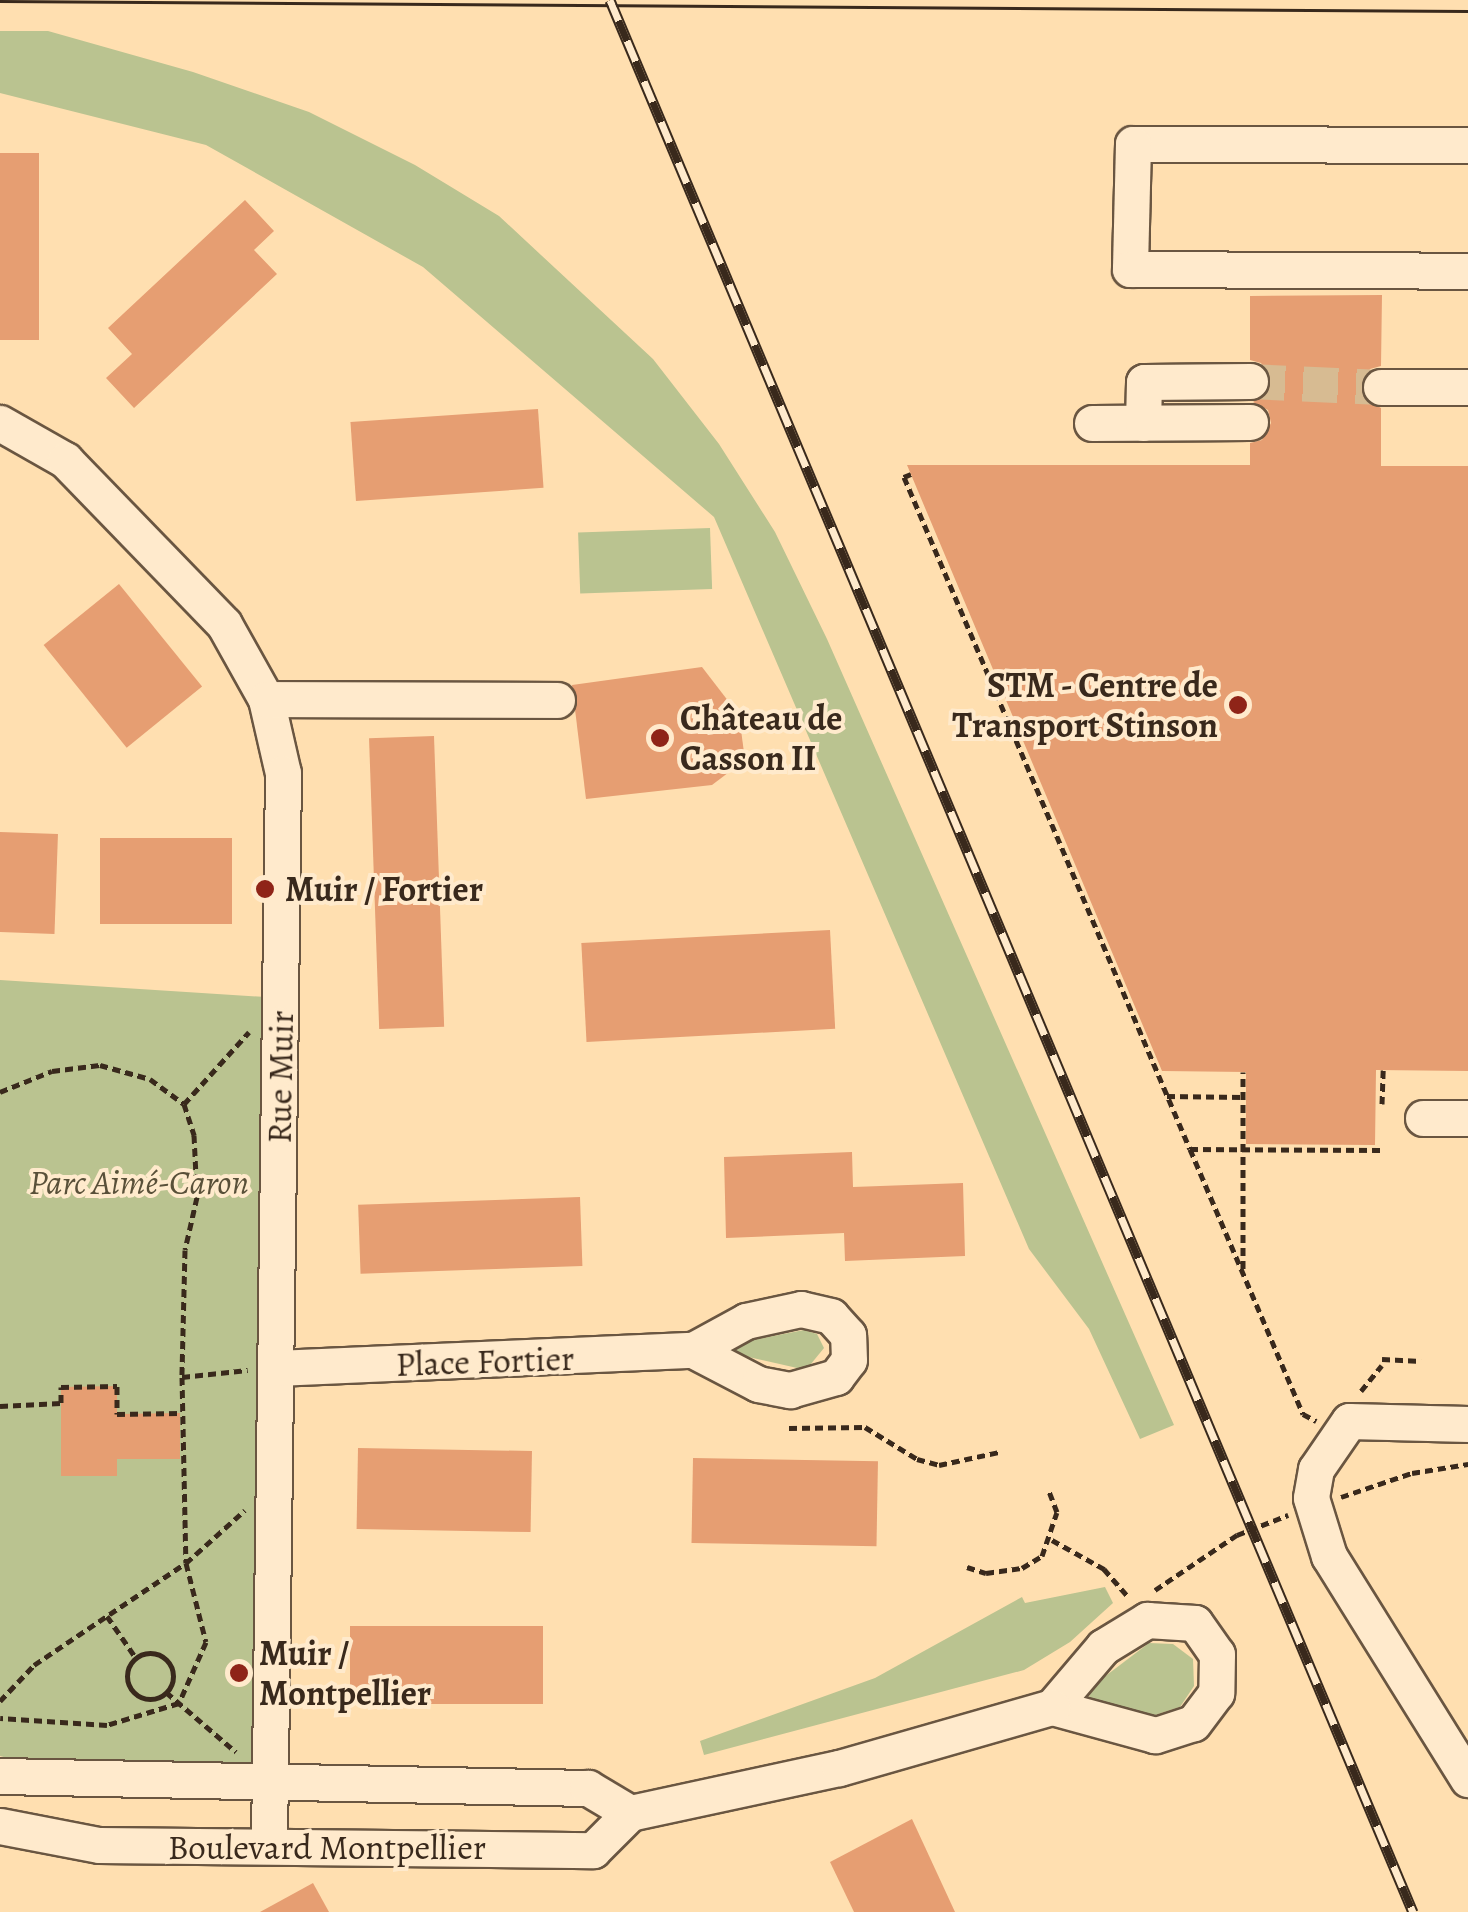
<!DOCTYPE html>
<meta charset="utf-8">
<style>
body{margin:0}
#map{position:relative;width:1468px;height:1912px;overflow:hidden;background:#ffdfb0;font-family:Alegreya,serif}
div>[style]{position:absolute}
.green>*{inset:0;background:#bac390;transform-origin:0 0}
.building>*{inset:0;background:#e69e72;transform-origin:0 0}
.minor-tunnel>*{height:35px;margin-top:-17.5px;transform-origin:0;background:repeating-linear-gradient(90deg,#d7bb92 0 35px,transparent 0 53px)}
.path>*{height:5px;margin-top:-2.5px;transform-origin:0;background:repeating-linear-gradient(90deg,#39291c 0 8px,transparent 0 13px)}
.path>.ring{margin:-2.5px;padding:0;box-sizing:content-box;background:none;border:5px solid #39291c;border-radius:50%}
.roads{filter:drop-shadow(2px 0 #6a5641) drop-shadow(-2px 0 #6a5641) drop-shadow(0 2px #6a5641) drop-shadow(0 -2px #6a5641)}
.minor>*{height:35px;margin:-17.5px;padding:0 17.5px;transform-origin:17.5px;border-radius:17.5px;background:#ffeacc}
.tram>*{height:2.5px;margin:-1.25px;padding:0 1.25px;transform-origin:1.25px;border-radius:1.25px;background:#39291c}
.rail>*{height:11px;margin-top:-5.5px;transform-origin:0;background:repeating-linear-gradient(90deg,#ffeacc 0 22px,#39291c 0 44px);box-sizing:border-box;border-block:2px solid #39291c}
.dots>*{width:28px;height:28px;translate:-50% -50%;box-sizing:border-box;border:5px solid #ffeacc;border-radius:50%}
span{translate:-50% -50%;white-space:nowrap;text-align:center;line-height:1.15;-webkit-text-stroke:8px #ffeacc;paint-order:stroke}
.poi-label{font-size:35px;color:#39291c;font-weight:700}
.right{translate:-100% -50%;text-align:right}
.left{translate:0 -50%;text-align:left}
.street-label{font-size:35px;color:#39291c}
.park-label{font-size:35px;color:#595039;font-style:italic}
</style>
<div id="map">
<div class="green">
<div style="clip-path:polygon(0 31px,48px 31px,193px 72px,309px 112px,415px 165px,499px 216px,653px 359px,719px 444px,775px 532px,827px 639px,1174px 1425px,1140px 1439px,1089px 1329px,1029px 1249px,714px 517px,423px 267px,206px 145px,0 93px)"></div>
<div style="left:710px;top:528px;width:61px;height:132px;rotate:88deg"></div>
<div style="clip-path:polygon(0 980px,281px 998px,271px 1782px,100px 1783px,0 1756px)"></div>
<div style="clip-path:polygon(804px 1330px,817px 1334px,824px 1348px,806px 1370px,731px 1353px,732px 1344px)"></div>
<div style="clip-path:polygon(1105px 1587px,1113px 1603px,1070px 1642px,1024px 1670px,704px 1755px,700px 1741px,875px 1678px,1022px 1597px,1025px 1603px)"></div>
<div style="clip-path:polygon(1149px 1643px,1173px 1644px,1193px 1659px,1194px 1686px,1180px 1707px,1155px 1715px,1089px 1698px,1091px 1687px)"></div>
</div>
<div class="building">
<div style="left:0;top:153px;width:39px;height:187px"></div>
<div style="clip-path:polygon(245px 200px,274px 231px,254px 250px,277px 274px,134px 408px,106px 378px,132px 354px,108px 328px)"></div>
<div style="clip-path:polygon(1382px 295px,1381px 366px,1370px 369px,1360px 386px,1363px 398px,1381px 408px,1381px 466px,1468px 466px,1468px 1071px,1376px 1070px,1375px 1145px,1246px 1144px,1246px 1072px,1162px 1071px,907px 465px,1250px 465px,1250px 443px,1262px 440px,1271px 423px,1268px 410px,1253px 402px,1268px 392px,1271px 380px,1261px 363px,1250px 360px,1250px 296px)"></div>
<div style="left:538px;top:409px;width:79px;height:188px;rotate:86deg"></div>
<div style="left:119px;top:584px;width:132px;height:97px;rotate:51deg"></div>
<div style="clip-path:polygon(702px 667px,739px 715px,745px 760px,712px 785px,586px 799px,572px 685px)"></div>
<div style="left:434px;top:736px;width:291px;height:65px;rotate:88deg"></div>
<div style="left:0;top:832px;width:58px;height:100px;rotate:2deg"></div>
<div style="left:100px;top:838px;width:132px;height:86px"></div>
<div style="left:830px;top:930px;width:99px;height:249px;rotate:87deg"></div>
<div style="clip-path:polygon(852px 1152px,853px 1187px,963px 1183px,965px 1256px,845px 1261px,844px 1233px,726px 1238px,724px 1157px)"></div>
<div style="left:580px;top:1197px;width:69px;height:222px;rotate:88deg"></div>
<div style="clip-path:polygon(117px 1386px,117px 1414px,180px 1413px,180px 1459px,117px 1459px,117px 1476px,61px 1476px,61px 1387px)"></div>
<div style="left:358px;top:1448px;width:174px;height:81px;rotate:1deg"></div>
<div style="left:693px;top:1458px;width:185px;height:85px;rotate:1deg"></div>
<div style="left:350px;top:1626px;width:193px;height:78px"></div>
<div style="clip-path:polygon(912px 1819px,955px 1912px,854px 1912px,830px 1862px)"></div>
<div style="clip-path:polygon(313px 1883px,329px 1912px,260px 1912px)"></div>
</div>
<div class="minor-tunnel">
<div style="left:1250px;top:381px;width:131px;rotate:2.6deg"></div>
</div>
<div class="path">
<div style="left:911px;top:474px;width:8px;rotate:157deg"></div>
<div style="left:904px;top:477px;width:730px;rotate:66.95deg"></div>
<div style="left:1190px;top:1149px;width:288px;rotate:66.9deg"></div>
<div style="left:1303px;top:1414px;width:15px;rotate:28deg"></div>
<div style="left:0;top:1092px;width:56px;rotate:-22deg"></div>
<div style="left:52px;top:1071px;width:48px;rotate:-7.1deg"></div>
<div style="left:100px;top:1065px;width:52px;rotate:15.6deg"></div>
<div style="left:150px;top:1079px;width:42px;rotate:36.3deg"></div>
<div style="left:184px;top:1104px;width:33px;rotate:72deg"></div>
<div style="left:194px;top:1135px;width:62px;rotate:87.2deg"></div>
<div style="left:197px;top:1197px;width:54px;rotate:102.8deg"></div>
<div style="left:185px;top:1250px;width:127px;rotate:91.4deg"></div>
<div style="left:182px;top:1377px;width:186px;rotate:88.8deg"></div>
<div style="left:186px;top:1563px;width:81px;rotate:75.8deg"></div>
<div style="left:206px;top:1642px;width:67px;rotate:113.9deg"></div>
<div style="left:179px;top:1703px;width:75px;rotate:163deg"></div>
<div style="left:107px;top:1725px;width:107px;rotate:-176.3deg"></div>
<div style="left:1167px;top:1096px;width:76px;rotate:0.8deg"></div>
<div style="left:184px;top:1104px;width:97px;rotate:-47.9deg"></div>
<div style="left:1382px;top:1104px;width:34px;rotate:-88deg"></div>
<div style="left:1190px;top:1149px;width:192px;rotate:0.3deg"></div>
<div style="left:1243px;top:1269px;width:197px;rotate:-90deg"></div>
<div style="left:1382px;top:1359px;width:39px;rotate:3deg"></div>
<div style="left:182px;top:1377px;width:66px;rotate:-6.1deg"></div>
<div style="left:1361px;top:1391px;width:33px;rotate:-51deg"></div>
<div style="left:0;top:1406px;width:61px;rotate:-2.8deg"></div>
<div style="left:61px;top:1403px;width:16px;rotate:-90deg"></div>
<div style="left:61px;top:1387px;width:56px;rotate:-1deg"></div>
<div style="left:117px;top:1386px;width:28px;rotate:90deg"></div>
<div style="left:117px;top:1414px;width:63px;rotate:-0.9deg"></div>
<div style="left:789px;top:1428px;width:76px;rotate:-0.8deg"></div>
<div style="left:865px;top:1427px;width:61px;rotate:31.6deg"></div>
<div style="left:917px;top:1459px;width:23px;rotate:15deg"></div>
<div style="left:939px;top:1465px;width:61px;rotate:-12.2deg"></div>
<div style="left:1341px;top:1497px;width:75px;rotate:-18.7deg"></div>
<div style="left:1412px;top:1473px;width:57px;rotate:-9.1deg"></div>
<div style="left:1052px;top:1540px;width:60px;rotate:29.1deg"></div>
<div style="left:1104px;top:1569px;width:38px;rotate:49deg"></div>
<div style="left:967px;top:1567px;width:20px;rotate:18deg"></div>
<div style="left:986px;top:1573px;width:36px;rotate:-8deg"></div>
<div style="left:1022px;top:1568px;width:23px;rotate:-31deg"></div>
<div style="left:1042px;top:1556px;width:46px;rotate:-71.2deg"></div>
<div style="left:1057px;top:1512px;width:25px;rotate:-111deg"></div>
<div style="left:1155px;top:1590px;width:99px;rotate:-33.9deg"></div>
<div style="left:1237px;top:1535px;width:55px;rotate:-21.4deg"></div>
<div style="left:107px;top:1616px;width:51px;rotate:55.4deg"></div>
<div class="ring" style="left:127px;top:1653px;width:41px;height:41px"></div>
<div style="left:166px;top:1692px;width:92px;rotate:40.6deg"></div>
<div style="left:0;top:1701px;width:50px;rotate:-46.6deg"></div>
<div style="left:34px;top:1665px;width:183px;rotate:-33.9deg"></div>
<div style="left:186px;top:1563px;width:79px;rotate:-41.9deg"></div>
</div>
<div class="roads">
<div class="minor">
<div style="left:1468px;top:145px;width:335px;rotate:-179.8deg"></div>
<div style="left:1133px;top:144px;width:125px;rotate:91.4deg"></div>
<div style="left:1130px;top:269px;width:338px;rotate:0.3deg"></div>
<div style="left:1381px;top:387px;width:87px"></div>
<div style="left:0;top:423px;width:75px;rotate:29.6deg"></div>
<div style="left:65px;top:460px;width:228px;rotate:45.9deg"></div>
<div style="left:224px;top:624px;width:86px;rotate:60.8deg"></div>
<div style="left:266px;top:699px;width:76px;rotate:77.1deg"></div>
<div style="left:283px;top:773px;width:1073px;rotate:90.75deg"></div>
<div style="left:1092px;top:423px;width:158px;rotate:-0.4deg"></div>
<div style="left:1143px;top:423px;width:41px;rotate:-88.6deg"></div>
<div style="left:1144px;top:382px;width:106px;rotate:-0.5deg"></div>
<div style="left:266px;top:699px;width:291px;rotate:0.2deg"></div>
<div style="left:1423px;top:1118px;width:45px"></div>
<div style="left:276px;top:1368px;width:417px;rotate:-2.5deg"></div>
<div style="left:693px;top:1350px;width:73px;rotate:27.6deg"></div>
<div style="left:758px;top:1384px;width:33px;rotate:11deg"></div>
<div style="left:790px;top:1390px;width:48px;rotate:-15.8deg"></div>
<div style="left:836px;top:1377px;width:21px;rotate:-53deg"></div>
<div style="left:849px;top:1360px;width:25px;rotate:-92deg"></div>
<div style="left:848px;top:1335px;width:25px;rotate:-132deg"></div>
<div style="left:831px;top:1316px;width:31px;rotate:-167deg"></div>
<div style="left:801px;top:1309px;width:56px;rotate:167.7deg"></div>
<div style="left:746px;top:1321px;width:60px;rotate:151.3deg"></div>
<div style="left:1468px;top:1424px;width:119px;rotate:-178.6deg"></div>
<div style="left:1349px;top:1421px;width:58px;rotate:124.5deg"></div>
<div style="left:1316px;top:1469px;width:29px;rotate:100deg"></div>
<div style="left:1311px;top:1498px;width:61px;rotate:72.8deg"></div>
<div style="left:1329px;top:1556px;width:263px;rotate:58.1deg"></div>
<div style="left:1147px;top:1620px;width:48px;rotate:3.6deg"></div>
<div style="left:1195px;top:1623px;width:38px;rotate:55deg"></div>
<div style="left:1217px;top:1654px;width:39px;rotate:91deg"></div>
<div style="left:1216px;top:1693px;width:38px;rotate:127deg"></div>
<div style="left:1193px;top:1723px;width:40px;rotate:162deg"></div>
<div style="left:1155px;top:1735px;width:107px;rotate:-164.8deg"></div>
<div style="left:1052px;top:1707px;width:79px;rotate:-49.6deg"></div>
<div style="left:1103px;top:1647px;width:52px;rotate:-31.5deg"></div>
<div style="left:0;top:1776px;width:588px;rotate:1.17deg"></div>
<div style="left:588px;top:1788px;width:49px;rotate:30.8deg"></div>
<div style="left:0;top:1826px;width:101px;rotate:10.9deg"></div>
<div style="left:99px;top:1845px;width:494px;rotate:0.6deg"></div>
<div style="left:593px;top:1850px;width:52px;rotate:-45deg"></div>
<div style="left:630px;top:1813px;width:214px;rotate:-12.2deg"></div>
<div style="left:839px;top:1768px;width:222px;rotate:-16deg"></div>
</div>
</div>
<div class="tram">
<div style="left:0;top:1px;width:1468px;rotate:0.39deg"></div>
</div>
<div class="rail">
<div style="left:610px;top:0;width:2074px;rotate:67.22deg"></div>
</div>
<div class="dots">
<div style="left:1238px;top:705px;background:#8f2418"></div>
<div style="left:660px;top:738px;background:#8f2418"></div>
<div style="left:265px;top:889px;background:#8f2418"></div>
<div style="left:239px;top:1673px;background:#8f2418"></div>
</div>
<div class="poi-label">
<span class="right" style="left:1218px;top:705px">STM - Centre de<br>Transport Stinson</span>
<span class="left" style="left:680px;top:738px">Château de<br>Casson II</span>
<span class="left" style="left:285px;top:889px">Muir / Fortier</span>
<span class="left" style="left:259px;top:1673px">Muir /<br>Montpellier</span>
</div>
<div class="street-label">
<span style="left:280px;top:1077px;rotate:-89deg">Rue Muir</span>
<span style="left:485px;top:1361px;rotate:-2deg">Place Fortier</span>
<span style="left:327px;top:1847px">Boulevard Montpellier</span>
</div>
<div class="park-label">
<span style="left:139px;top:1182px">Parc Aimé-Caron</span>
</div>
</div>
